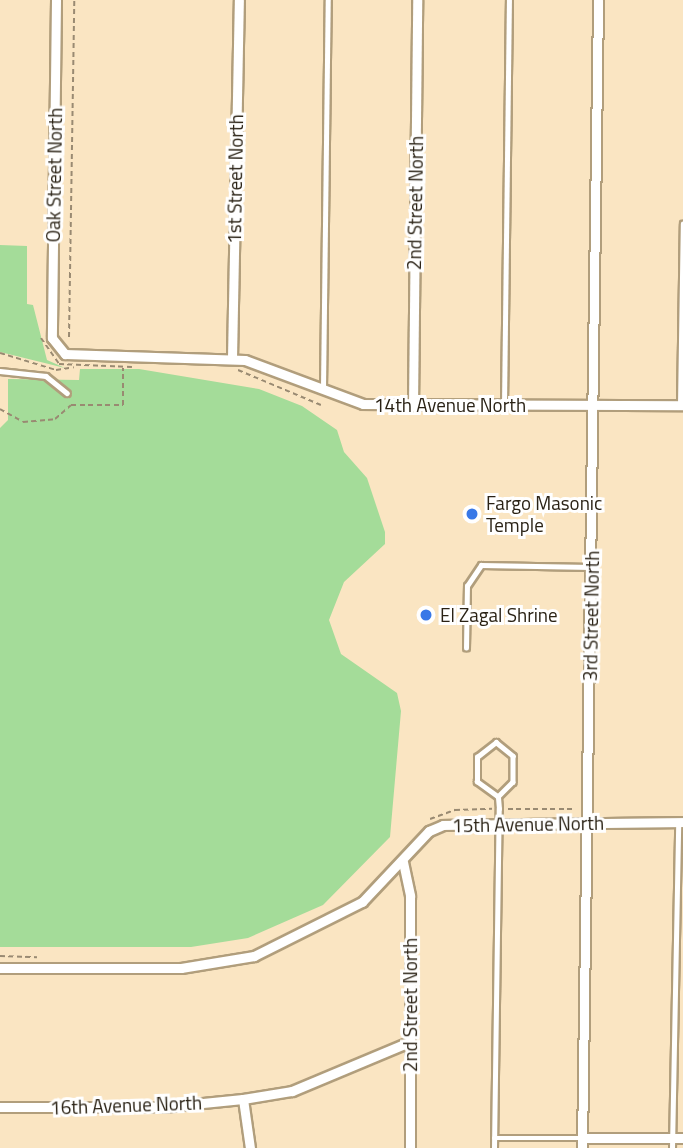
<!DOCTYPE html>
<style>
body{margin:0}
#map{position:relative;width:683px;height:1148px;overflow:hidden;background:#fae5c2;font-family:"Titillium Web",sans-serif}
div>[style]{position:absolute}
.green>*{inset:0;background:#a4dc99}
.path>*{height:2px;margin-top:-1px;transform-origin:0;background:repeating-linear-gradient(90deg,#998a72 0 5px,transparent 0 8.5px)}
.roads{filter:drop-shadow(2px 0 #b19e7c) drop-shadow(-2px 0 #b19e7c) drop-shadow(0 2px #b19e7c) drop-shadow(0 -2px #b19e7c)}
.lane>*{height:4.5px;margin:-2.25px;padding:0 2.25px;transform-origin:2.25px;border-radius:2.25px;background:#fff}
.street>*{height:9px;margin:-4.5px;padding:0 4.5px;transform-origin:4.5px;border-radius:4.5px;background:#fff}
.dots>*{width:19px;height:19px;translate:-50% -50%;box-sizing:border-box;border:4px solid #fff;border-radius:50%}
span{translate:-50% -50%;white-space:nowrap;text-align:center;line-height:1.15;-webkit-text-stroke:6px #fff;paint-order:stroke}
.street-label{font-size:19px;color:#2a2215}
.poi-label{font-size:19px;color:#2a2215}
.left{translate:0 -50%;text-align:left}
</style>
<div id="map">
<div class="green">
<div style="clip-path:polygon(0 245px,27px 246px,27px 304px,33px 305px,47px 360px,65px 368px,0 352px)"></div>
<div style="clip-path:polygon(80px 369px,139px 369px,259px 389px,302px 406px,337px 430px,344px 452px,367px 478px,385px 532px,385px 544px,344px 582px,329px 620px,341px 654px,397px 693px,401px 711px,390px 837px,323px 905px,248px 938px,191px 947px,0 947px,0 428px,8px 420px,8px 379px,79px 380px)"></div>
</div>
<div class="path">
<div style="left:69px;top:337px;width:337px;rotate:-89.1deg"></div>
<div style="left:41px;top:338px;width:32px;rotate:55deg"></div>
<div style="left:59px;top:364px;width:73px;rotate:2.4deg"></div>
<div style="left:0;top:353px;width:59px;rotate:16.9deg"></div>
<div style="left:56px;top:370px;width:18px;rotate:-9deg"></div>
<div style="left:238px;top:370px;width:90px;rotate:22.9deg"></div>
<div style="left:0;top:409px;width:26px;rotate:29deg"></div>
<div style="left:23px;top:422px;width:32px;rotate:-5deg"></div>
<div style="left:55px;top:419px;width:21px;rotate:-41deg"></div>
<div style="left:71px;top:405px;width:52px"></div>
<div style="left:123px;top:405px;width:37px;rotate:-90deg"></div>
<div style="left:508px;top:809px;width:65px"></div>
<div style="left:430px;top:819px;width:27px;rotate:-20deg"></div>
<div style="left:455px;top:810px;width:37px;rotate:-2deg"></div>
<div style="left:0;top:956px;width:37px;rotate:2deg"></div>
</div>
<div class="roads">
<div class="lane">
<div style="left:0;top:371px;width:46px;rotate:6.2deg"></div>
<div style="left:46px;top:376px;width:27px;rotate:39deg"></div>
<div style="left:323px;top:388px;width:388px;rotate:-89.3deg"></div>
<div style="left:504px;top:405px;width:405px;rotate:-89.3deg"></div>
<div style="left:680px;top:405px;width:181px;rotate:-89.1deg"></div>
<div style="left:466px;top:648px;width:62px;rotate:-89.1deg"></div>
<div style="left:467px;top:586px;width:25px;rotate:-56deg"></div>
<div style="left:481px;top:565px;width:110px;rotate:1deg"></div>
<div style="left:494px;top:1138px;width:88px"></div>
<div style="left:494px;top:1148px;width:339px;rotate:-89.2deg"></div>
<div style="left:499px;top:809px;width:12px;rotate:-95deg"></div>
<div style="left:498px;top:797px;width:26px;rotate:-144deg"></div>
<div style="left:477px;top:782px;width:25px;rotate:-90deg"></div>
<div style="left:477px;top:757px;width:24px;rotate:-38deg"></div>
<div style="left:496px;top:742px;width:22px;rotate:39deg"></div>
<div style="left:513px;top:756px;width:26px;rotate:90deg"></div>
<div style="left:513px;top:782px;width:21px;rotate:135deg"></div>
<div style="left:672px;top:1148px;width:325px;rotate:-88.9deg"></div>
</div>
<div class="street">
<div style="left:56px;top:0;width:338px;rotate:90.7deg"></div>
<div style="left:52px;top:338px;width:21px;rotate:51deg"></div>
<div style="left:65px;top:354px;width:180px;rotate:1.9deg"></div>
<div style="left:245px;top:360px;width:126px;rotate:20.4deg"></div>
<div style="left:363px;top:404px;width:320px;rotate:0.2deg"></div>
<div style="left:232px;top:358px;width:358px;rotate:-88.9deg"></div>
<div style="left:413px;top:406px;width:406px;rotate:-89.4deg"></div>
<div style="left:403px;top:862px;width:35px;rotate:78deg"></div>
<div style="left:410px;top:896px;width:252px;rotate:90deg"></div>
<div style="left:0;top:968px;width:181px"></div>
<div style="left:181px;top:968px;width:74px;rotate:-9.3deg"></div>
<div style="left:254px;top:956px;width:121px;rotate:-26.6deg"></div>
<div style="left:362px;top:902px;width:98px;rotate:-46.7deg"></div>
<div style="left:429px;top:831px;width:15px;rotate:-23deg"></div>
<div style="left:443px;top:825px;width:240px;rotate:-0.7deg"></div>
<div style="left:243px;top:1099px;width:49px;rotate:81.9deg"></div>
<div style="left:0;top:1107px;width:163px"></div>
<div style="left:163px;top:1107px;width:80px;rotate:-5.7deg"></div>
<div style="left:243px;top:1099px;width:50px;rotate:-9.3deg"></div>
<div style="left:292px;top:1091px;width:127px;rotate:-22.7deg"></div>
<div style="left:583px;top:1138px;width:100px"></div>
<div style="left:582px;top:1148px;width:1148px;rotate:-89.2deg"></div>
</div>
</div>
<div class="dots">
<div style="left:472px;top:514px;background:#3878e7"></div>
<div style="left:426px;top:615px;background:#3878e7"></div>
</div>
<div class="street-label">
<span style="left:54px;top:175px;rotate:-89deg">Oak Street North</span>
<span style="left:235px;top:179px;rotate:-89deg">1st Street North</span>
<span style="left:415px;top:203px;rotate:-89deg">2nd Street North</span>
<span style="left:450px;top:405px">14th Avenue North</span>
<span style="left:591px;top:616px;rotate:-89deg">3rd Street North</span>
<span style="left:528px;top:824px;rotate:-1deg">15th Avenue North</span>
<span style="left:410px;top:1005px;rotate:-90deg">2nd Street North</span>
<span style="left:126px;top:1105px;rotate:-2deg">16th Avenue North</span>
</div>
<div class="poi-label">
<span class="left" style="left:486px;top:514px">Fargo Masonic<br>Temple</span>
<span class="left" style="left:440px;top:615px">El Zagal Shrine</span>
</div>
</div>
